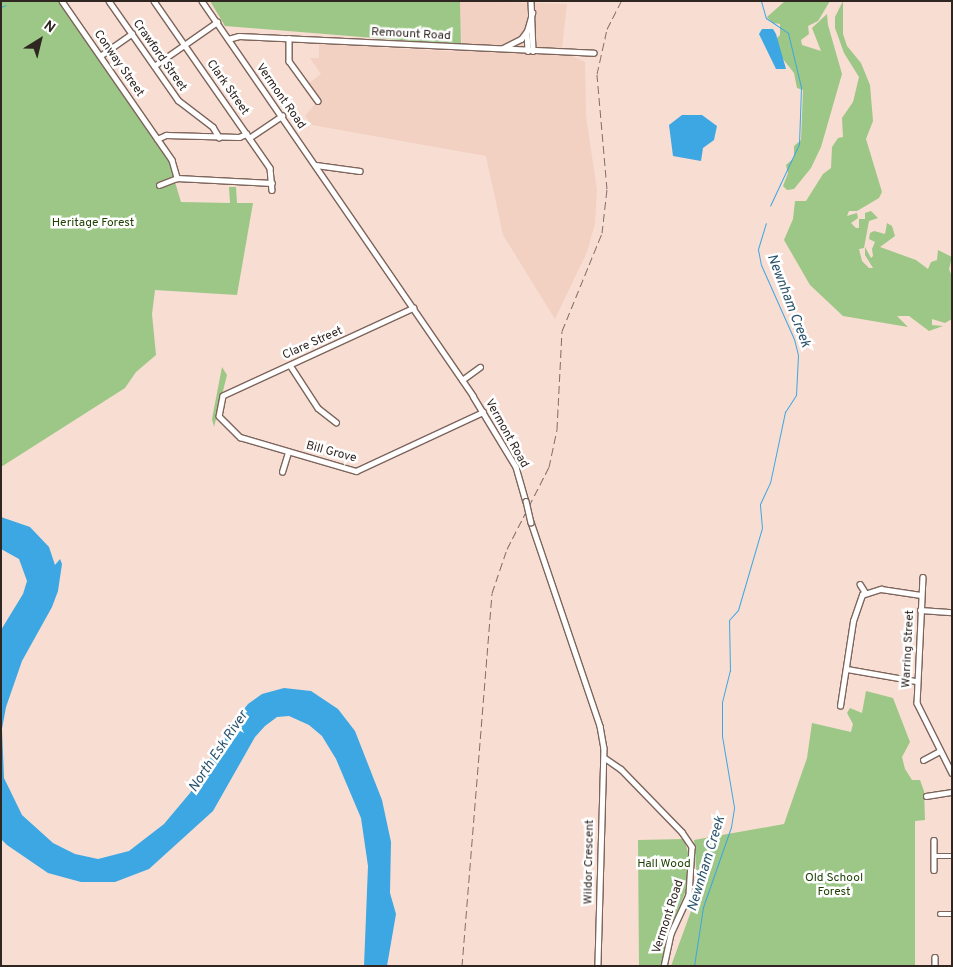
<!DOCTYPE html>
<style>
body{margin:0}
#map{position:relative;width:953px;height:967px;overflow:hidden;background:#f8ddd2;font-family:Overpass,sans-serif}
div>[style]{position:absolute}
.built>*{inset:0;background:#f2d0c2}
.green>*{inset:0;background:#9cc786}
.water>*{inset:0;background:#3ca7e2}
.stream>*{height:1px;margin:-0.5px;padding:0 0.5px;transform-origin:0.5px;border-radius:0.5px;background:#3ca7e2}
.roads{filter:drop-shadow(1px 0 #7d655c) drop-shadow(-1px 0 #7d655c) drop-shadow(0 1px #7d655c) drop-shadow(0 -1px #7d655c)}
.minor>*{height:4.5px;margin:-2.25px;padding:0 2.25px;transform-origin:2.25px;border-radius:2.25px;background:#fff}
.rail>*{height:1px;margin-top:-0.5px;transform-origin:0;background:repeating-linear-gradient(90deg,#7f6e67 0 8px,transparent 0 12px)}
.bridges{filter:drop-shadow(1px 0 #7d655c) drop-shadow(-1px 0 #7d655c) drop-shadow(0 1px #7d655c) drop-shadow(0 -1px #7d655c)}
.minor-bridge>*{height:4.5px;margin:-2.25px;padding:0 2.25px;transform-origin:2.25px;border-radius:2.25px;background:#fff}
span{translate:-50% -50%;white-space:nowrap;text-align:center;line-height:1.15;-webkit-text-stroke:5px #fff;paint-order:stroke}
.street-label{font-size:12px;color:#2f2521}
.park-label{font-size:12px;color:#204205}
.water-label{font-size:14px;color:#2a546e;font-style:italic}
.frame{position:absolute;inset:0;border:2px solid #2f2521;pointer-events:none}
.north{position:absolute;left:15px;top:15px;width:50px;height:50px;-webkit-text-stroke:4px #fff;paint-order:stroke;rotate:36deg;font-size:14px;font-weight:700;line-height:20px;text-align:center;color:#2f2521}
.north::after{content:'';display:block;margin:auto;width:18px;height:22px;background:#2f2521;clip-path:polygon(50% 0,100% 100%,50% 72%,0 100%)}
</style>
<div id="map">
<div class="built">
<div style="clip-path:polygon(460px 1px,567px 4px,562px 48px,537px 47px,538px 54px,572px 56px,585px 62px,586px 116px,597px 190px,595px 223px,587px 252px,555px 319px,503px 235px,486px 156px,312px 125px,305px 116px,320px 98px,309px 83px,321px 74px,310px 58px,319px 58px,319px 44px,462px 52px)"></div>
</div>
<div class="green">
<div style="clip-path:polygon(1px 1px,58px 1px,169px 162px,181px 202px,230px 203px,229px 187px,236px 187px,237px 203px,253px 203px,237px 295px,155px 290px,152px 314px,156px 355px,136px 372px,125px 388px,1px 467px)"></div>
<div style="clip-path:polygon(210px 1px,460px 1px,461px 45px,225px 26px)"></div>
<div style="clip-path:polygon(785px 1px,830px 1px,818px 21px,808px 26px,809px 34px,801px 40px,802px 45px,821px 51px,812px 28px,827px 14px,828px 25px,842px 74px,821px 147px,811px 168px,794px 189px,787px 190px,783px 186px,788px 173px,786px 165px,794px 158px,794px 146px,801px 140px,803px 90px,797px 88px,794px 73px,779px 54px,776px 39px,780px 35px,780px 24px,773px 23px,767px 17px)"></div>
<div style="clip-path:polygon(843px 1px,843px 34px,847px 46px,861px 63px,870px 85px,873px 121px,866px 139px,882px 192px,879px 198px,857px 211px,849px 211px,847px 216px,857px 213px,858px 218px,851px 223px,856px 228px,859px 228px,859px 219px,865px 219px,865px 213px,871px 211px,878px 218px,869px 221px,864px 248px,859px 249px,862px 261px,869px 268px,873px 268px,865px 255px,865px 247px,871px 258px,873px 256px,872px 249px,875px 242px,869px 239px,870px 233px,874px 231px,885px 234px,887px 223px,892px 226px,895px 236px,880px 247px,916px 260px,928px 269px,931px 262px,937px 260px,938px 250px,952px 257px,949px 269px,952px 277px,952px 319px,945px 323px,932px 319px,932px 325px,943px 326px,929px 331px,909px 316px,897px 316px,908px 327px,843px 316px,810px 285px,784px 240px,793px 219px,795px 201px,806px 201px,823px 174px,831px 168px,832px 147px,838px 138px,843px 137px,842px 118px,853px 102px,859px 77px,844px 53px,835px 28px,835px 17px)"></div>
<div style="clip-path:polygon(222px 367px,227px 375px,214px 427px,212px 419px)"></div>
<div style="clip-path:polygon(866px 691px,893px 698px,910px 742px,902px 757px,905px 769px,912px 780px,920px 780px,924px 791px,925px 820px,915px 821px,915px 966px,671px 966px,698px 892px,694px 840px,784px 824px,807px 758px,812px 723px,851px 732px,853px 724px,847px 713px,850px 708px,862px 713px)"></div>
<div style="clip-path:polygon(684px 839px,690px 859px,687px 888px,669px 932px,662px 966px,639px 966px,638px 840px)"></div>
</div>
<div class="water">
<div style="clip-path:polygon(762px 29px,773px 29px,776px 34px,786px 69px,776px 69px,759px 34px)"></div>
<div style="clip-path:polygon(682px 115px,702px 115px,717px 126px,714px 140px,703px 148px,701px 161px,673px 156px,669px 125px)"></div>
<div style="clip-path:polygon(1px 517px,30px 527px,49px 547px,55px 565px,60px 559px,62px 564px,58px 591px,52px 607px,22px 661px,6px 707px,2px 729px,4px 778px,22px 815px,53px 843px,75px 854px,98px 859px,129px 851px,164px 824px,190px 793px,222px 738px,248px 704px,262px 694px,284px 688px,311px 691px,338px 709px,355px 731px,382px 800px,391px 842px,390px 893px,396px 914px,387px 966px,364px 966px,368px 866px,361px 818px,336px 759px,322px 736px,309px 725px,289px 716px,277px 717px,265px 726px,255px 737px,213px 811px,149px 869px,115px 882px,81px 882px,48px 873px,7px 845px,1px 839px,1px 630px,23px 594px,27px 581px,19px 559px,1px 549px)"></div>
</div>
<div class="stream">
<div style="left:761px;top:1px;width:18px;rotate:74deg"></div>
<div style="left:766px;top:18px;width:27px;rotate:34deg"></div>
<div style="left:788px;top:33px;width:56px;rotate:76.5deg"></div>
<div style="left:801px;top:87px;width:57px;rotate:92deg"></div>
<div style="left:799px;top:144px;width:68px;rotate:115.1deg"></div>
<div style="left:1px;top:7px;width:5px;rotate:-22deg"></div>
<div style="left:694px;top:966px;width:60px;rotate:-81.3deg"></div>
<div style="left:703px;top:907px;width:85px;rotate:-70.7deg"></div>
<div style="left:731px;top:827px;width:20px;rotate:-81deg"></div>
<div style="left:734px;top:807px;width:72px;rotate:-99.6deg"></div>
<div style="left:722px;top:736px;width:34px;rotate:-90deg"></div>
<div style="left:722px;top:702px;width:32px;rotate:-76deg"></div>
<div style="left:730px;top:671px;width:51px;rotate:-91.1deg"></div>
<div style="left:729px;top:620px;width:13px;rotate:-48deg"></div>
<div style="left:738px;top:610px;width:85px;rotate:-73.7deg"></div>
<div style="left:762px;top:528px;width:24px;rotate:-95deg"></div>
<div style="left:760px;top:504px;width:23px;rotate:-65deg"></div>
<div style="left:770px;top:483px;width:73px;rotate:-78.1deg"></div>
<div style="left:785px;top:412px;width:20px;rotate:-57deg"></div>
<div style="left:796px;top:395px;width:40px;rotate:-87.1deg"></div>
<div style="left:798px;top:355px;width:16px;rotate:-104deg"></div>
<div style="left:794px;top:339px;width:81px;rotate:-114deg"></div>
<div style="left:761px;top:265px;width:16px;rotate:-101deg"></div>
<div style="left:758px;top:249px;width:27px;rotate:-73deg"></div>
</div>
<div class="roads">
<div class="minor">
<div style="left:62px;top:1px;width:193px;rotate:55.3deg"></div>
<div style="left:172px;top:160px;width:19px;rotate:74deg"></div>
<div style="left:109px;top:1px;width:121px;rotate:55.1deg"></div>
<div style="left:178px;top:100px;width:44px;rotate:37.6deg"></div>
<div style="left:213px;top:127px;width:12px;rotate:59deg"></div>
<div style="left:154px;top:1px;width:203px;rotate:55.2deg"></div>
<div style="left:270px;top:168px;width:22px;rotate:85deg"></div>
<div style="left:202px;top:1px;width:479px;rotate:55.5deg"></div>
<div style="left:473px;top:396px;width:83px;rotate:58.8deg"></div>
<div style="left:516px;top:467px;width:35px;rotate:74deg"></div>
<div style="left:531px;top:1px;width:50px;rotate:87.7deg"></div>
<div style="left:527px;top:32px;width:19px;rotate:87deg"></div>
<div style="left:289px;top:38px;width:23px;rotate:90deg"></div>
<div style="left:289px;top:61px;width:49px;rotate:54.1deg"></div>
<div style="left:228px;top:39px;width:11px;rotate:-15deg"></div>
<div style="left:239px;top:36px;width:355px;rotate:2.7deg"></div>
<div style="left:503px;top:48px;width:20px;rotate:-27deg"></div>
<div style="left:521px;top:39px;width:10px;rotate:-53deg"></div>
<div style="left:527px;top:31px;width:19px;rotate:-74deg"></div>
<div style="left:100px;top:56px;width:39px;rotate:-35deg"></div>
<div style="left:154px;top:66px;width:77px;rotate:-34.9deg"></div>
<div style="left:249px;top:138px;width:40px;rotate:-34deg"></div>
<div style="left:157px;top:139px;width:10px;rotate:-24deg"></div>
<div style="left:166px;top:135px;width:73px;rotate:1.6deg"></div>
<div style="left:239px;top:137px;width:8px;rotate:-23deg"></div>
<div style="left:316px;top:165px;width:44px;rotate:7.8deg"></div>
<div style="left:177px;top:178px;width:95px;rotate:3deg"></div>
<div style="left:159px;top:185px;width:19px;rotate:-21deg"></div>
<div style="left:414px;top:308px;width:210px;rotate:155.3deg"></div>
<div style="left:223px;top:396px;width:20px;rotate:101deg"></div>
<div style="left:219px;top:416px;width:30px;rotate:45deg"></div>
<div style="left:240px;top:437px;width:121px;rotate:16.3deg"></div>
<div style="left:356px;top:471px;width:140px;rotate:-24.9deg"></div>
<div style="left:290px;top:365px;width:51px;rotate:56.9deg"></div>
<div style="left:318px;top:408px;width:23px;rotate:38deg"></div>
<div style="left:462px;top:380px;width:22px;rotate:-36deg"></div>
<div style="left:282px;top:472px;width:21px;rotate:-73deg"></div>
<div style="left:531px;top:522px;width:215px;rotate:71.3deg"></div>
<div style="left:600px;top:726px;width:22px;rotate:80deg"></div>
<div style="left:604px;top:748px;width:218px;rotate:91.6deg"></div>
<div style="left:923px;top:577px;width:126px;rotate:92.7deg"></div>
<div style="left:917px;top:703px;width:78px;rotate:63.4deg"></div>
<div style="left:860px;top:584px;width:9px;rotate:58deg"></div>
<div style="left:920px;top:610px;width:32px;rotate:4deg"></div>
<div style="left:847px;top:669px;width:70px;rotate:9.9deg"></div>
<div style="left:840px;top:706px;width:86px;rotate:-81.3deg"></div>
<div style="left:853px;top:621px;width:28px;rotate:-71deg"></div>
<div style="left:862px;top:595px;width:20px;rotate:-18deg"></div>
<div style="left:881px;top:589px;width:40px;rotate:8.5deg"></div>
<div style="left:605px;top:758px;width:19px;rotate:35deg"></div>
<div style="left:621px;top:769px;width:88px;rotate:45.9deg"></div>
<div style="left:682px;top:832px;width:18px;rotate:56deg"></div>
<div style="left:692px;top:847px;width:48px;rotate:93.6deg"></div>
<div style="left:689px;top:895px;width:43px;rotate:114.8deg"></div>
<div style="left:671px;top:934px;width:33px;rotate:102deg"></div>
<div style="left:923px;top:760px;width:19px;rotate:-28deg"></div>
<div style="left:926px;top:796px;width:26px;rotate:-9deg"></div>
<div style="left:934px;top:840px;width:30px;rotate:90deg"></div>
<div style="left:934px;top:856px;width:18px"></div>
<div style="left:940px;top:914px;width:12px"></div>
<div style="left:935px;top:957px;width:9px;rotate:90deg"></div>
</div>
</div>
<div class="rail">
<div style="left:462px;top:966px;width:374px;rotate:-85.4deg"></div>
<div style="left:492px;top:593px;width:46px;rotate:-71.2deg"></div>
<div style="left:507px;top:549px;width:92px;rotate:-62.9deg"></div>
<div style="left:549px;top:467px;width:39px;rotate:-78deg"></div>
<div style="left:557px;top:429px;width:98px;rotate:-87.1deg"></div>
<div style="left:562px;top:331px;width:106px;rotate:-67.8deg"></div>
<div style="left:602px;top:233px;width:44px;rotate:-83.5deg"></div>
<div style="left:607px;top:189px;width:115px;rotate:-95deg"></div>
<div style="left:597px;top:74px;width:46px;rotate:-77.5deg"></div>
<div style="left:607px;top:29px;width:31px;rotate:-63deg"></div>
</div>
<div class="bridges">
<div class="minor-bridge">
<div style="left:526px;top:501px;width:22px;rotate:77deg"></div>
</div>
</div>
<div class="street-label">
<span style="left:411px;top:35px;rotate:3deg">Remount Road</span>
<span style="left:159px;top:56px;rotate:55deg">Crawford Street</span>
<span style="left:118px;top:64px;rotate:55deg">Conway Street</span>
<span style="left:227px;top:88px;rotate:55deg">Clark Street</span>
<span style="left:280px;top:97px;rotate:55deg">Vermont Road</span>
<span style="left:313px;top:344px;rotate:-24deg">Clare Street</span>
<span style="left:506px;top:434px;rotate:61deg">Vermont Road</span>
<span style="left:331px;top:453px;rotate:15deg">Bill Grove</span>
<span style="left:909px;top:649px;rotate:-87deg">Warring Street</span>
<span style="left:590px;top:862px;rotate:-89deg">Wildor Crescent</span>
<span style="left:669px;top:917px;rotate:-72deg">Vermont Road</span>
</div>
<div class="park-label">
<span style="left:93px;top:224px">Heritage Forest</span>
<span style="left:664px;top:865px">Hall Wood</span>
<span style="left:834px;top:886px">Old School<br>Forest</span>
</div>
<div class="water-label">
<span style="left:788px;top:301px;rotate:69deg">Newnham Creek</span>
<span style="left:219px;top:752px;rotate:-56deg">North Esk River</span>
<span style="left:707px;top:864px;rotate:-73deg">Newnham Creek</span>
</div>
<div class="frame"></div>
<div class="north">N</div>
</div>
